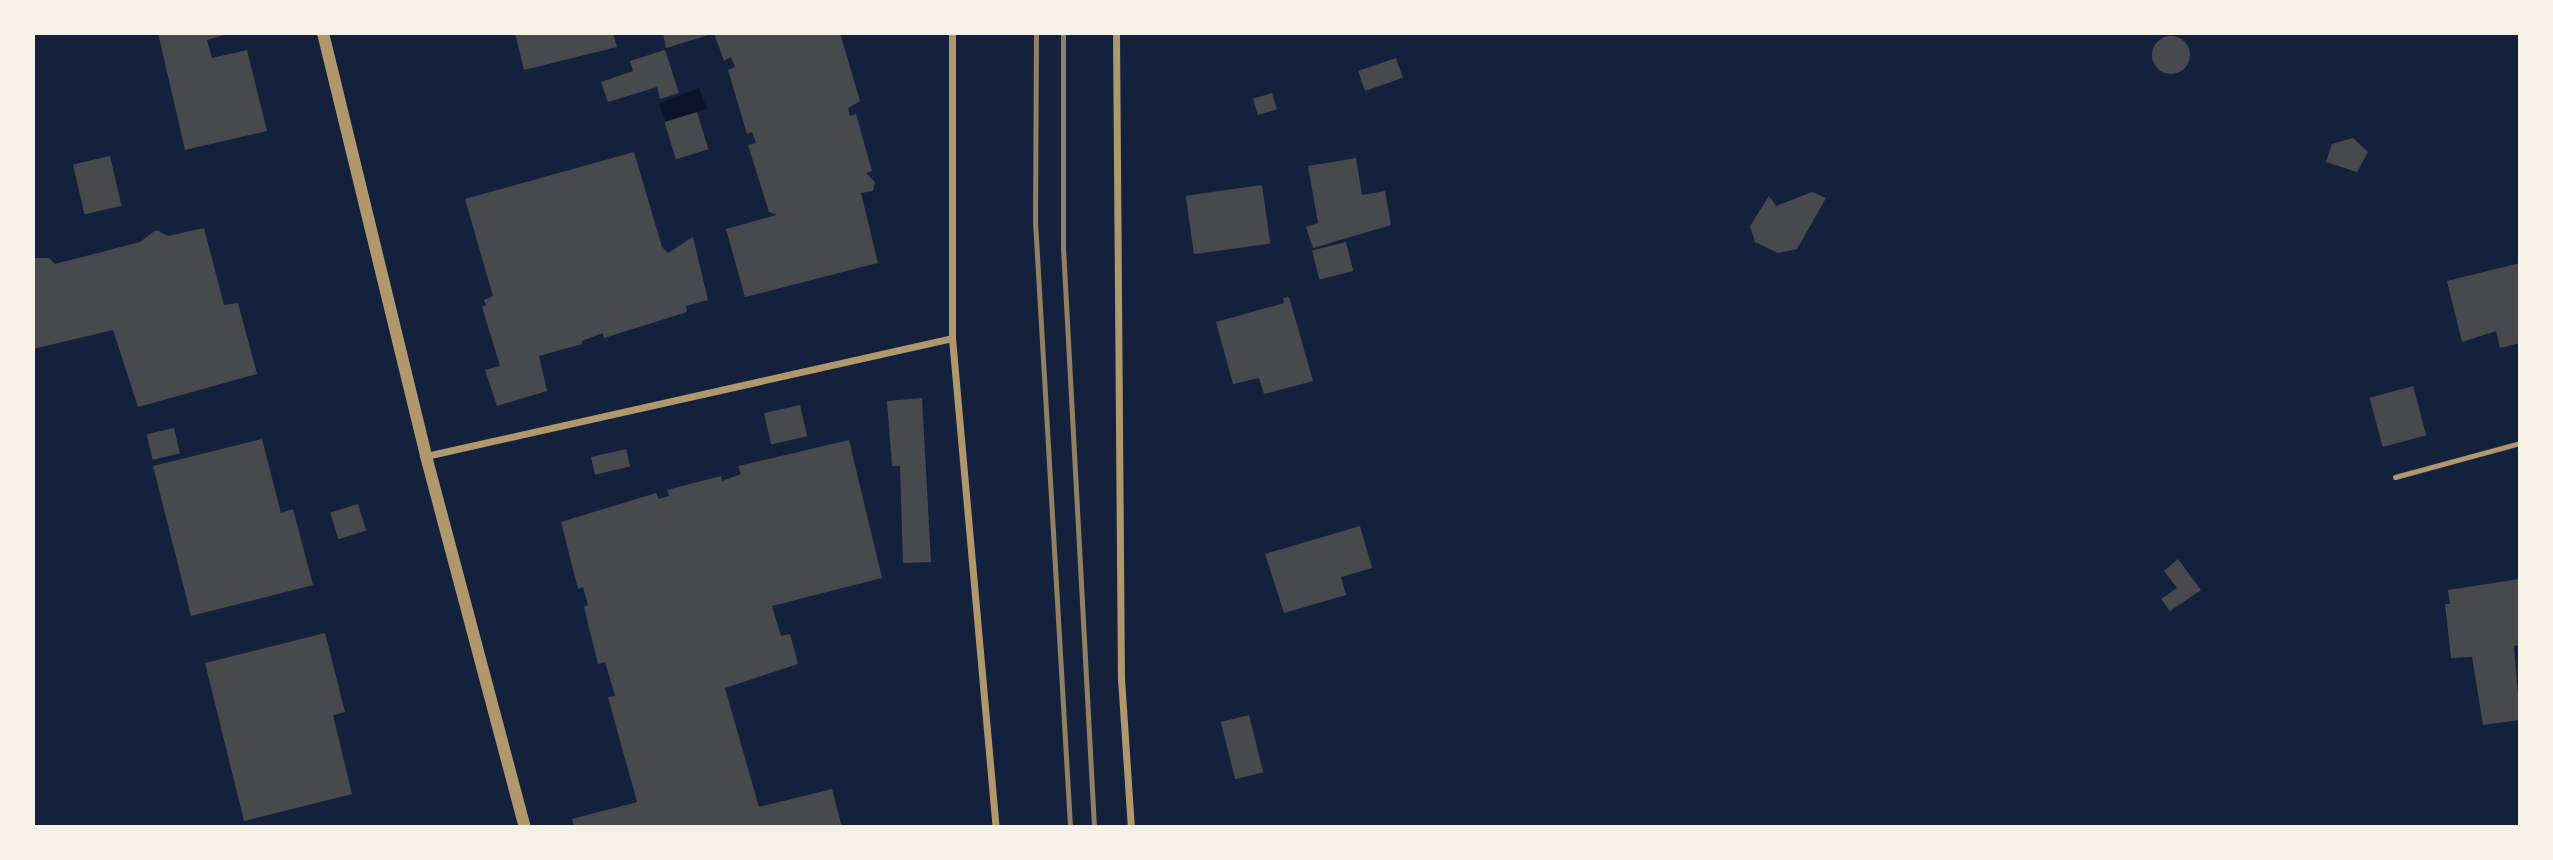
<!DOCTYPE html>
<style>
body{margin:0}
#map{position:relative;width:2553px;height:860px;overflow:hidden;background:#14213d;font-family:Commissioner,sans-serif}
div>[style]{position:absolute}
.water>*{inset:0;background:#0b132b;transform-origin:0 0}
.building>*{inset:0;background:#48494c;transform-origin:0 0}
.round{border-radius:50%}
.service>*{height:5px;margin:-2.5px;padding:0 2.5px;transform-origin:2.5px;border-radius:2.5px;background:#b1986c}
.minor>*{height:7px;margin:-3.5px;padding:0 3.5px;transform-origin:3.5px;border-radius:3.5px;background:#b1986c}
.tertiary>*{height:12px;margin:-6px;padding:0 6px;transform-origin:6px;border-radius:6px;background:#b1986c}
.rail>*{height:5px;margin:-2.5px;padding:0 2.5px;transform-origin:2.5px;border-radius:2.5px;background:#918062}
span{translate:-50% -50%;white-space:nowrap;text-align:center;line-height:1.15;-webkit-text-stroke:6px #f6f1e7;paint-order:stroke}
.frame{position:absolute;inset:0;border:35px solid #f6f1e7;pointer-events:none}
</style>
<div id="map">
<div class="water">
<div style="left:699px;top:88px;width:22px;height:43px;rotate:69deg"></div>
</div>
<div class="building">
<div style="clip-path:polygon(158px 33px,231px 33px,207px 40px,212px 58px,247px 50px,267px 131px,185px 150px)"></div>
<div style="clip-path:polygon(515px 33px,613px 33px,617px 47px,524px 70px)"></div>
<div style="clip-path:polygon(663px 33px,712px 33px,712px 34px,666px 48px)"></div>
<div style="clip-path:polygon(714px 33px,840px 33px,860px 101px,848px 108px,850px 116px,856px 114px,872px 171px,866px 173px,875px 182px,873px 191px,861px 193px,878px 263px,745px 297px,726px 229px,777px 215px,769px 212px,748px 145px,756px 143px,752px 132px,747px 134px,728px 70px,735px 67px,731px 57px,724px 61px)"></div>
<div class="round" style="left:2152px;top:36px;width:38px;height:38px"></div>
<div style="clip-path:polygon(665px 50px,679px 93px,660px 99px,657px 87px,608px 102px,601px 82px,633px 71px,630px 61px)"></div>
<div style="left:1396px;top:58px;width:21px;height:40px;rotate:71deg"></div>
<div style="left:1272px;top:93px;width:17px;height:20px;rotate:73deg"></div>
<div style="left:697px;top:112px;width:39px;height:34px;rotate:73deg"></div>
<div style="clip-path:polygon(2353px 138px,2368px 152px,2357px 172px,2326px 162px,2332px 144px)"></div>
<div style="clip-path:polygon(634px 152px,662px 247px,668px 253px,693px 237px,708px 300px,686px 306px,687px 312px,604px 338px,603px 333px,582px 341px,582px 344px,539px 356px,547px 391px,497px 406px,485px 370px,500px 366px,482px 307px,486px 305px,484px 300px,493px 296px,465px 199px)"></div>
<div style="left:110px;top:156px;width:51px;height:38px;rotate:77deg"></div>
<div style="clip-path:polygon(1356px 158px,1362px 195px,1385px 191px,1391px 225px,1313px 248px,1306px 227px,1318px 223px,1308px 166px)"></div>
<div style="left:1262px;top:185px;width:59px;height:77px;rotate:82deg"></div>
<div style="clip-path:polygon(1812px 192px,1826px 198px,1797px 249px,1778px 253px,1755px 242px,1750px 226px,1769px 196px,1776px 206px)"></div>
<div style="clip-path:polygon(204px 228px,224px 305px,238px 303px,257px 374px,138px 407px,113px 330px,33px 349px,33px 258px,49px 258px,55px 264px,140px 242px,156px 230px,168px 236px)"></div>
<div style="left:1346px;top:242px;width:30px;height:35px;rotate:76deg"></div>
<div style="clip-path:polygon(2520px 263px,2520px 343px,2500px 348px,2496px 331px,2462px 342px,2447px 281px)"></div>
<div style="clip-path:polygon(1289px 297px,1313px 381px,1264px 394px,1259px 378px,1233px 384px,1216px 322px,1284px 303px,1283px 298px)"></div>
<div style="left:2413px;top:386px;width:51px;height:45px;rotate:75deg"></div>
<div style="clip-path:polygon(922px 398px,931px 562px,903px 563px,900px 466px,892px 466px,887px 401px)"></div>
<div style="left:800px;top:405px;width:32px;height:37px;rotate:77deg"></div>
<div style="left:174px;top:428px;width:26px;height:28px;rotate:77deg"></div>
<div style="clip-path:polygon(262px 439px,281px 513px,293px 509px,313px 585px,191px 616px,153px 466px)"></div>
<div style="clip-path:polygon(849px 440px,882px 578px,772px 606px,781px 636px,790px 634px,798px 664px,725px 688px,759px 807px,832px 789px,842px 827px,574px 827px,572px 819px,637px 802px,608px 697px,615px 696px,605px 662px,598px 664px,584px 607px,588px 605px,583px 587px,578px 589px,561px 522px,656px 493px,659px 499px,669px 496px,667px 490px,721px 476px,722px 481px,741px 474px,738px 466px)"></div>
<div style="left:626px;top:449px;width:18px;height:36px;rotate:77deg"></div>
<div style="left:358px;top:504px;width:28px;height:29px;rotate:73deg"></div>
<div style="clip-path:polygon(1360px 526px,1372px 568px,1341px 577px,1346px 595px,1284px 613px,1265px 554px)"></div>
<div style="clip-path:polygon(2178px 559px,2201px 590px,2170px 611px,2161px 599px,2177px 588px,2164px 571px)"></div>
<div style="clip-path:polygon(2520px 579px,2520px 645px,2514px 646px,2520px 720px,2483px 725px,2472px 657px,2451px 658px,2445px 604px,2450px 604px,2448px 590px)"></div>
<div style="clip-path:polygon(325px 633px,345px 712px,333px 715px,352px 794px,244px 821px,205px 663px)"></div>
<div style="left:1249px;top:715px;width:59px;height:29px;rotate:76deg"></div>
</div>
<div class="service">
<div style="left:2395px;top:477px;width:130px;rotate:-15.2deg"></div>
</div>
<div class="minor">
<div style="left:952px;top:33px;width:305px;rotate:90deg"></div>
<div style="left:952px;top:338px;width:491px;rotate:84.9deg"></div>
<div style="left:1116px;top:33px;width:645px;rotate:89.56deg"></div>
<div style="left:1121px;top:678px;width:149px;rotate:86.2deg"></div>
<div style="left:426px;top:456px;width:539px;rotate:-12.64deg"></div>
</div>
<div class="tertiary">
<div style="left:323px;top:33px;width:435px;rotate:76.3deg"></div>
<div style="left:426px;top:456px;width:384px;rotate:75.1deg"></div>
</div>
<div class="rail">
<div style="left:1036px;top:33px;width:188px;rotate:90.3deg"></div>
<div style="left:1035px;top:221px;width:607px;rotate:86.69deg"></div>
<div style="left:1063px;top:33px;width:214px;rotate:90deg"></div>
<div style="left:1063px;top:247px;width:581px;rotate:86.94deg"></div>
</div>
<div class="frame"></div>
</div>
